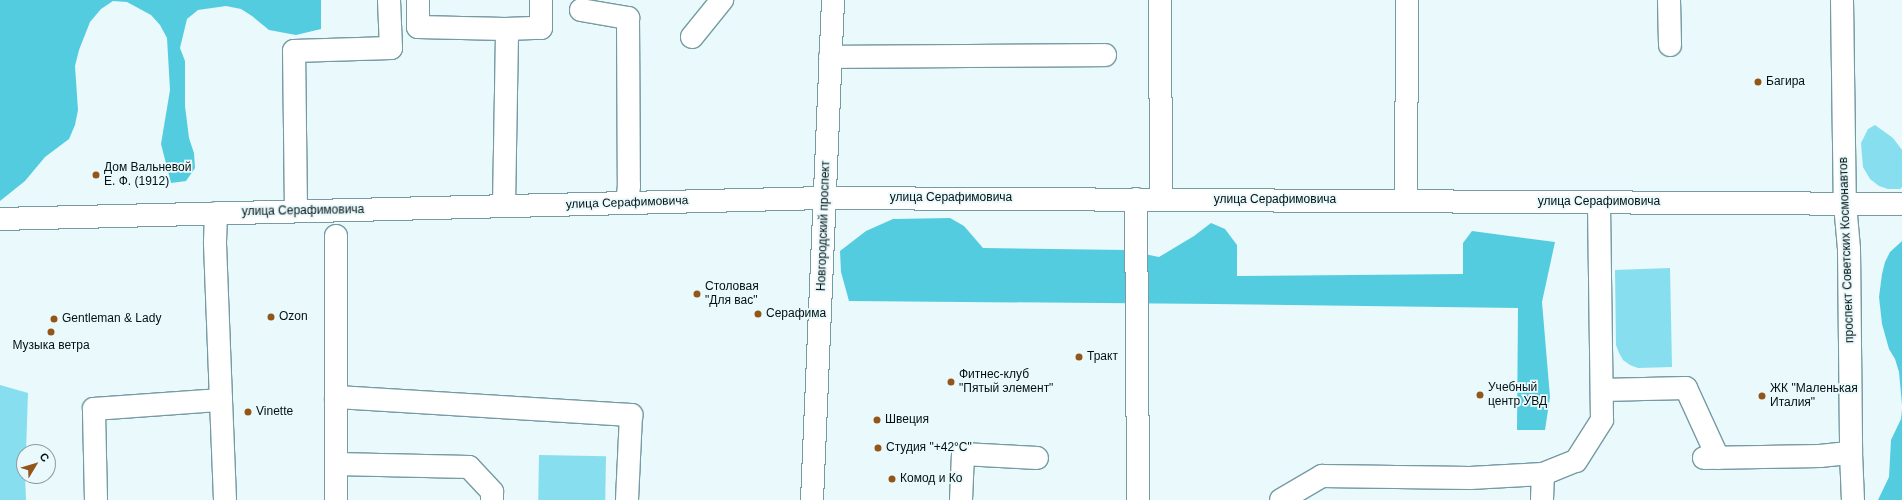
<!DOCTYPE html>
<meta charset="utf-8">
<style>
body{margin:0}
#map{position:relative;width:1902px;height:500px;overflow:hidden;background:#e9f9fc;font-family:Arial,sans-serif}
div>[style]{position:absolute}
.green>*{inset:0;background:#86deee;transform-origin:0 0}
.forest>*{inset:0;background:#54cce0}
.roads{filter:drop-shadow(1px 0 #759ba3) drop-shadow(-1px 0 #759ba3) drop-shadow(0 1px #759ba3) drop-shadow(0 -1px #759ba3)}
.minor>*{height:22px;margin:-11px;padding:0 11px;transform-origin:11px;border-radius:11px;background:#fff}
.dots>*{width:11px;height:11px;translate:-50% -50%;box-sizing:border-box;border:2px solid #e9f9fc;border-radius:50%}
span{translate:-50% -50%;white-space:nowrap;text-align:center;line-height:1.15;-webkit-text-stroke:3.5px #e9f9fc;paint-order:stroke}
.poi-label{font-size:12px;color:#031113}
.left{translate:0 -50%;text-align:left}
.street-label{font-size:12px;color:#031113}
.north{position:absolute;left:16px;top:444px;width:40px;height:40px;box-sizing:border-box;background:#e9f9fc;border:1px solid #8d9c9f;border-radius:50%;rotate:52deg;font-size:11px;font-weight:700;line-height:16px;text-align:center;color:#031113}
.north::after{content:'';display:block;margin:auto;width:14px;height:18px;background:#935618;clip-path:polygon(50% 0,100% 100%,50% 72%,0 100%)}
</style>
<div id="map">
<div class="green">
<div style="clip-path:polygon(1875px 125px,1893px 138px,1902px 150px,1902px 187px,1900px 189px,1888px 189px,1879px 186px,1870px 179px,1863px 167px,1861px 143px,1868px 129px)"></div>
<div style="clip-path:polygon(1670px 268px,1672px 367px,1638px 368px,1630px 365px,1623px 360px,1619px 353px,1616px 345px,1615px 270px)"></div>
<div style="clip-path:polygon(0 385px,28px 393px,26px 452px,24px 452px,26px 500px,0 500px)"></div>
<div style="left:539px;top:455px;width:67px;height:45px;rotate:1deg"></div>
</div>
<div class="forest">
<div style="clip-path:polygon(0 0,321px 0,321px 29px,296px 35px,269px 30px,252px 16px,241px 9px,226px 6px,198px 10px,187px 19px,180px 48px,185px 61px,185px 106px,189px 138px,194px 153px,195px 168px,186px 181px,171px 183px,161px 144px,170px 90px,167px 38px,160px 25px,151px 15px,127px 2px,113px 1px,101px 9px,90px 22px,79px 50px,75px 66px,78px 110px,75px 125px,69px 139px,45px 157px,25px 181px,0 201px)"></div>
<div style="clip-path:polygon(950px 218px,964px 226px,983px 248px,1125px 250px,1159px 257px,1194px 236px,1211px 223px,1225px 229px,1237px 245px,1237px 276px,1463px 274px,1463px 243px,1472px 231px,1555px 242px,1542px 302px,1550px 397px,1545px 430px,1517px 430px,1518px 308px,1215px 304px,849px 301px,841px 272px,840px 251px,866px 231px,893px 219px)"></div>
<div style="clip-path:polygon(1902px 241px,1902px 405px,1899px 372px,1895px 359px,1889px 349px,1882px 324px,1879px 297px,1882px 274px,1885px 262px,1890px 252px)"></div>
<div style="clip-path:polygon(1902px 409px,1902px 500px,1878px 500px,1889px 477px,1891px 440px,1901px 419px)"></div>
</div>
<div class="roads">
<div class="minor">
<div style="left:418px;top:0;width:27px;rotate:90deg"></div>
<div style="left:418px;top:27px;width:87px;rotate:1.3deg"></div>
<div style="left:505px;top:29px;width:36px;rotate:-2deg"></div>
<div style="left:541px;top:28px;width:28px;rotate:-90deg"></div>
<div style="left:1160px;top:0;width:200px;rotate:89.7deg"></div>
<div style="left:1669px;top:0;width:45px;rotate:88.7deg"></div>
<div style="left:1842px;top:0;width:204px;rotate:89.2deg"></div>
<div style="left:1845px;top:204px;width:45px;rotate:84.9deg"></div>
<div style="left:1849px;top:249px;width:204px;rotate:89.4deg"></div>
<div style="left:1851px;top:453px;width:47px;rotate:87.6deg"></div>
<div style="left:581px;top:10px;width:48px;rotate:9.7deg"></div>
<div style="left:628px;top:18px;width:168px;rotate:89.7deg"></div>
<div style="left:629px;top:186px;width:17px;rotate:97deg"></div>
<div style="left:692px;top:37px;width:48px;rotate:-51deg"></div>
<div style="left:830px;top:57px;width:275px;rotate:-0.4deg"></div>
<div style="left:1136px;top:199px;width:301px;rotate:89.6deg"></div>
<div style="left:1406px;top:201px;width:201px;rotate:-89.7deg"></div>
<div style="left:504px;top:206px;width:168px;rotate:-89deg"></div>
<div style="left:507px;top:38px;width:9px;rotate:-103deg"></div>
<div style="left:296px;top:211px;width:160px;rotate:-90.7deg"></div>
<div style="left:294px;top:51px;width:97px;rotate:-1.8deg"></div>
<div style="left:391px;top:48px;width:48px;rotate:-92.4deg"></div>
<div style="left:0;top:219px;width:825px;rotate:-1.46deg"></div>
<div style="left:825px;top:198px;width:1077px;rotate:0.32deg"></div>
<div style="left:336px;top:236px;width:264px;rotate:90deg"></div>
<div style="left:1602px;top:390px;width:84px;rotate:-1.4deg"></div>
<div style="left:1686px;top:388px;width:77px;rotate:65.4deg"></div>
<div style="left:336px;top:397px;width:296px;rotate:3.5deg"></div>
<div style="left:631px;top:415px;width:85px;rotate:92.7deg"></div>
<div style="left:221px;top:400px;width:100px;rotate:87.7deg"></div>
<div style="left:1704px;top:458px;width:116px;rotate:-1deg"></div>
<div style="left:1820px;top:456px;width:31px;rotate:-6deg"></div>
<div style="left:336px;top:464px;width:133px;rotate:1.3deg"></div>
<div style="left:469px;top:467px;width:34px;rotate:47deg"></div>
<div style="left:492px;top:492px;width:8px;rotate:90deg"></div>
<div style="left:96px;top:500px;width:91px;rotate:-91.3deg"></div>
<div style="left:94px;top:409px;width:127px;rotate:-4.1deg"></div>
<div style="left:221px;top:400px;width:158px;rotate:-92.2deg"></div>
<div style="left:215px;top:242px;width:29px;rotate:-88deg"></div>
<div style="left:812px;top:500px;width:500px;rotate:-87.59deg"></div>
<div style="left:961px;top:500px;width:46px;rotate:-87.5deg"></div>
<div style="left:963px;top:454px;width:74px;rotate:3.1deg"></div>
<div style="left:1281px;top:500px;width:48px;rotate:-30.3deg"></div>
<div style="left:1322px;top:476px;width:148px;rotate:0.8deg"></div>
<div style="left:1470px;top:478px;width:73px;rotate:-3.1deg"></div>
<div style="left:1542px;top:500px;width:26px;rotate:-88deg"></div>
<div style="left:1543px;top:474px;width:35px;rotate:-22deg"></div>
<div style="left:1576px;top:461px;width:49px;rotate:-57.6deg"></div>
<div style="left:1602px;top:420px;width:218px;rotate:-90.8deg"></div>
</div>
</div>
<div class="dots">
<div style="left:1758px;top:82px;background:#935618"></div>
<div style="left:96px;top:175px;background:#935618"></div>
<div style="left:697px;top:294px;background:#935618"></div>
<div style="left:758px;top:314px;background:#935618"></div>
<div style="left:271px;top:317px;background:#935618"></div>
<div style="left:54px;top:319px;background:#935618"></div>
<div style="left:51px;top:332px;background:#935618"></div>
<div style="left:1079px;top:357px;background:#935618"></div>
<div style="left:951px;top:382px;background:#935618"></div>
<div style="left:1480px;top:395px;background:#935618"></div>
<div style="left:1762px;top:396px;background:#935618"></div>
<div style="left:248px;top:412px;background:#935618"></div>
<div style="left:877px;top:420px;background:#935618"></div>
<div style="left:878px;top:448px;background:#935618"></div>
<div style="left:892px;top:479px;background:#935618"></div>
</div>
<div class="poi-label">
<span class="left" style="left:1766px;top:82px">Багира</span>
<span class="left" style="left:104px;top:175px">Дом Вальневой<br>Е. Ф. (1912)</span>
<span class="left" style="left:705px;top:294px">Столовая<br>"Для вас"</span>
<span class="left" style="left:766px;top:314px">Серафима</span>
<span class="left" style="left:279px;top:317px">Ozon</span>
<span class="left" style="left:62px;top:319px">Gentleman &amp; Lady</span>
<span style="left:51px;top:346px">Музыка ветра</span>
<span class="left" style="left:1087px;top:357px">Тракт</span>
<span class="left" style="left:959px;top:382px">Фитнес-клуб<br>"Пятый элемент"</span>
<span class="left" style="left:1488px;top:395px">Учебный<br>центр УВД</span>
<span class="left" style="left:1770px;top:396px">ЖК "Маленькая<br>Италия"</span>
<span class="left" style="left:256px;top:412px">Vinette</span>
<span class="left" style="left:885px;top:420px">Швеция</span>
<span class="left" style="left:886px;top:448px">Студия "+42°C"</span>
<span class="left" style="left:900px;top:479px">Комод и Ко</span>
</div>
<div class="street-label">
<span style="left:951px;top:198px">улица Серафимовича</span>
<span style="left:1275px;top:200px">улица Серафимовича</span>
<span style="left:1599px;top:202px">улица Серафимовича</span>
<span style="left:627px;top:203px;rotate:-2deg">улица Серафимовича</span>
<span style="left:303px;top:211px;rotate:-1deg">улица Серафимовича</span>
<span style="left:824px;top:226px;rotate:-88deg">Новгородский проспект</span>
<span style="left:1847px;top:250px;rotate:-92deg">проспект Советских Космонавтов</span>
</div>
<div class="north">С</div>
</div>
